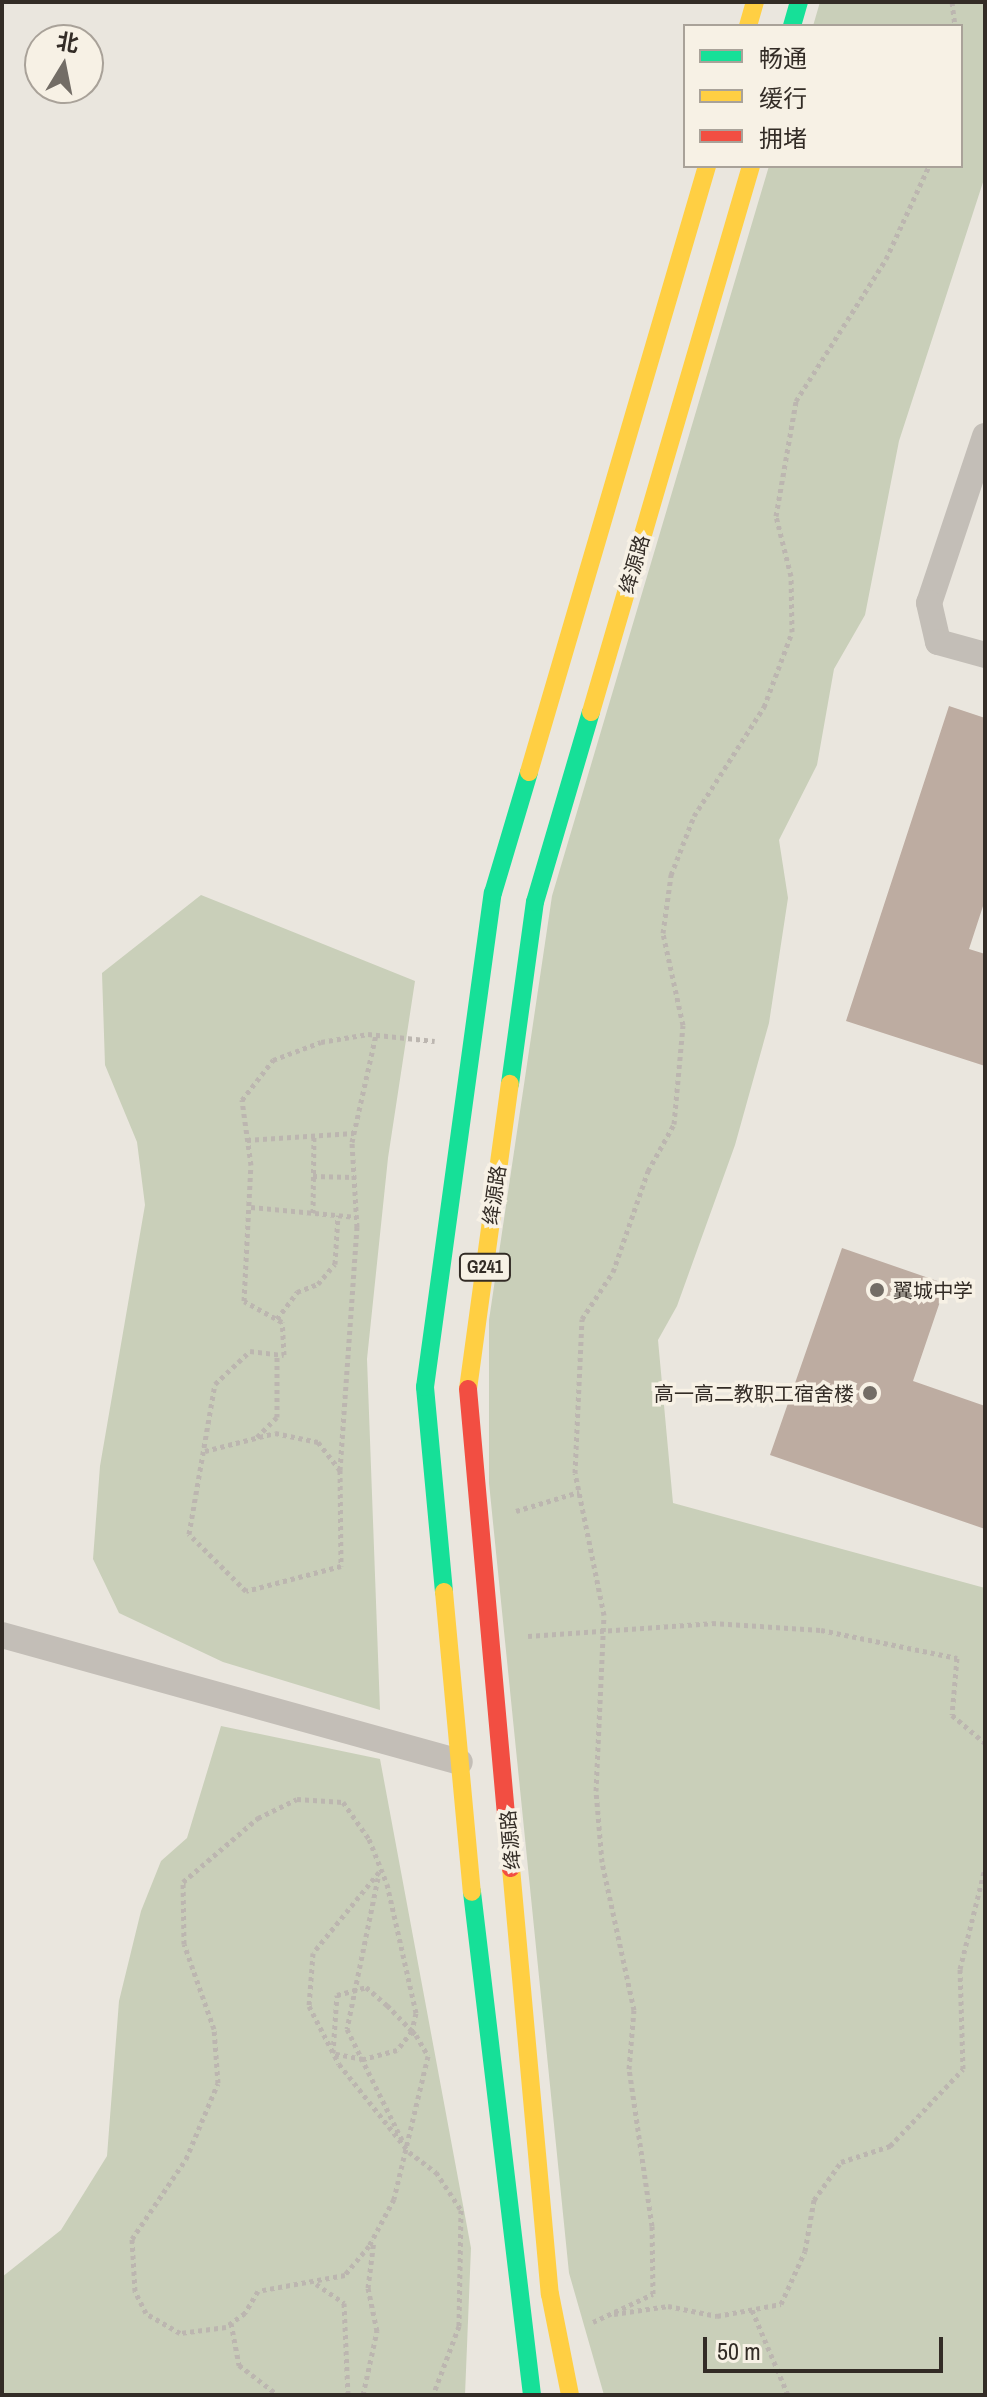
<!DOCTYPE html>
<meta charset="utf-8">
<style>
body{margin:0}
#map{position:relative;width:987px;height:2397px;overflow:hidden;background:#eae6de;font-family:"Archivo Narrow","Noto Sans SC",sans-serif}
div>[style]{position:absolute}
.green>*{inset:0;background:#c9cfb9}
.building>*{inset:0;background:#bdaca1}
.path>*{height:5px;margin-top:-2.5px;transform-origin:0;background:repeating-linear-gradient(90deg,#bcb6b0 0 4px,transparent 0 8px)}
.street>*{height:26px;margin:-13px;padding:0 13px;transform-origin:13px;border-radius:13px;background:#c3beb7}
.fast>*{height:18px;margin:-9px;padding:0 9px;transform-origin:9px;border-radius:9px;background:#16e098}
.slow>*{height:18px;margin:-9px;padding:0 9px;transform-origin:9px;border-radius:9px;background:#ffcf43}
.jam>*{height:18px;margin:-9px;padding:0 9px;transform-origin:9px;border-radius:9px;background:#f24e42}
.dots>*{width:22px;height:22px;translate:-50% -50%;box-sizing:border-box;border:4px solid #f7f1e5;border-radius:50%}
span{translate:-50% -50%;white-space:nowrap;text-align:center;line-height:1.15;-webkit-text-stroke:7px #f7f1e5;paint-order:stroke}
.shield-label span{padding:2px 6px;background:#f7f1e5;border:2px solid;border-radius:6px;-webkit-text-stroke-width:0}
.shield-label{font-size:18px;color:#332c26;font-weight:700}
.street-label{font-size:20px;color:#332c26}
.poi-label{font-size:20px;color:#332c26}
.left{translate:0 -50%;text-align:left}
.right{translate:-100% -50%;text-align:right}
.frame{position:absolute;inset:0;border:4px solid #332c26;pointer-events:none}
.legend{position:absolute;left:683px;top:24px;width:280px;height:144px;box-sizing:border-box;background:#f7f1e5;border:2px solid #a9a299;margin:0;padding:10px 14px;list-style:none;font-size:24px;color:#332c26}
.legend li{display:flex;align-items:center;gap:16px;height:40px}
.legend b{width:40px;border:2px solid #a9a299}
.north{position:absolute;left:24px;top:24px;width:80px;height:80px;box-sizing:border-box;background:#f7f1e5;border:2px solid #a9a299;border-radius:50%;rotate:10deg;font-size:22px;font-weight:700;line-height:32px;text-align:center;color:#332c26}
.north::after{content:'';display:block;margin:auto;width:28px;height:36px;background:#736d66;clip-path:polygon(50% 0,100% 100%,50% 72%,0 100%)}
.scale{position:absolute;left:703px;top:2337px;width:240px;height:36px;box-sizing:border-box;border:4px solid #332c26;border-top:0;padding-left:10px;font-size:24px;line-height:28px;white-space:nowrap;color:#332c26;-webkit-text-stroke:6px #f7f1e5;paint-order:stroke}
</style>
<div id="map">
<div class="green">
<div style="clip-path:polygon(820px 2px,985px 2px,985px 176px,899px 441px,865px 615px,834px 669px,817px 765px,779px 840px,788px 898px,769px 1023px,735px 1145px,677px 1306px,658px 1340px,673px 1503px,985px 1588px,985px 2395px,604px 2395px,569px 2273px,489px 1483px,489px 1320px,552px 896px,769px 166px,961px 166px,961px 26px,813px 26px)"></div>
<div style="clip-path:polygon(201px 895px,415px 981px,388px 1158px,367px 1359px,380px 1710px,223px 1662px,119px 1613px,93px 1559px,100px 1466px,145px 1205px,137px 1142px,105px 1065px,102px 973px)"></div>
<div style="clip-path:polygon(221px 1726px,380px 1759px,471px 2248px,465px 2395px,2px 2395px,2px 2277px,61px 2230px,107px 2156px,119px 2001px,141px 1911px,161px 1861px,187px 1838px)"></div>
</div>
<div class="building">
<div style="clip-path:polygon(949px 706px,985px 718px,985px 900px,969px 949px,985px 954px,985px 1066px,846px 1021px)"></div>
<div style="clip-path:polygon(842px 1248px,946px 1284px,913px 1381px,985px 1406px,985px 1529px,770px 1455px)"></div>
</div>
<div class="path">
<div style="left:952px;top:2px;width:24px;rotate:83deg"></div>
<div style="left:247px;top:1140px;width:107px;rotate:-3.7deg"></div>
<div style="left:313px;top:1176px;width:41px;rotate:1.4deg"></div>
<div style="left:251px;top:1207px;width:106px;rotate:5.4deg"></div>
<div style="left:313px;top:1213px;width:77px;rotate:-89.3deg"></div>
<div style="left:277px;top:1319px;width:34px;rotate:-53deg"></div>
<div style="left:297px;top:1292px;width:22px;rotate:-21deg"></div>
<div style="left:318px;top:1284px;width:26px;rotate:-50deg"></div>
<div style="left:335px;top:1264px;width:49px;rotate:-86.5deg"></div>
<div style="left:257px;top:1437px;width:28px;rotate:-45deg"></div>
<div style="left:277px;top:1417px;width:63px;rotate:-90deg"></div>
<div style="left:205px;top:1451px;width:72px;rotate:-14.4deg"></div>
<div style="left:275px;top:1433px;width:44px;rotate:11.8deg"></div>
<div style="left:318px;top:1442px;width:36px;rotate:52deg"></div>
<div style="left:340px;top:1470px;width:96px;rotate:89.4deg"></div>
<div style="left:341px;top:1566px;width:98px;rotate:165.3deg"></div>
<div style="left:246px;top:1591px;width:81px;rotate:-135deg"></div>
<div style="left:189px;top:1534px;width:152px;rotate:-80.2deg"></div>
<div style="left:215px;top:1384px;width:48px;rotate:-43.3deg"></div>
<div style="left:250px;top:1351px;width:34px;rotate:7deg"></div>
<div style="left:284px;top:1355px;width:33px;rotate:-93deg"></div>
<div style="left:282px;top:1322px;width:43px;rotate:-151.1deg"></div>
<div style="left:244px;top:1301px;width:136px;rotate:-87.1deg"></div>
<div style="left:251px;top:1165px;width:66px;rotate:-97.9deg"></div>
<div style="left:242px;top:1100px;width:51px;rotate:-52.2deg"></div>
<div style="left:273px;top:1060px;width:51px;rotate:-20.6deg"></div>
<div style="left:321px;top:1042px;width:48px;rotate:-9.7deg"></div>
<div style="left:368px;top:1034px;width:67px;rotate:6deg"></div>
<div style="left:340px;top:1470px;width:244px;rotate:-86deg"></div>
<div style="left:357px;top:1227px;width:85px;rotate:-93.4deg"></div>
<div style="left:352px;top:1142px;width:110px;rotate:-77.4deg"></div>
<div style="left:516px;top:1511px;width:66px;rotate:-16.8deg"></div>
<div style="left:528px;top:1636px;width:184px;rotate:-4deg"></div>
<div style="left:712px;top:1623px;width:109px;rotate:3.7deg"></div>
<div style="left:821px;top:1630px;width:139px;rotate:11.6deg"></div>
<div style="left:957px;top:1658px;width:57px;rotate:95deg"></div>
<div style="left:952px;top:1715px;width:43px;rotate:40.3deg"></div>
<div style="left:379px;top:1872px;width:104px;rotate:129.2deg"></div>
<div style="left:313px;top:1953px;width:53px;rotate:94.3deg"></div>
<div style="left:309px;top:2006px;width:65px;rotate:62.7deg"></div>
<div style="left:339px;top:2064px;width:112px;rotate:51.5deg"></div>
<div style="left:409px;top:2152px;width:34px;rotate:37deg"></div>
<div style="left:436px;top:2172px;width:45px;rotate:56.7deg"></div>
<div style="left:461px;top:2210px;width:116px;rotate:91deg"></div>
<div style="left:459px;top:2326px;width:74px;rotate:110.6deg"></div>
<div style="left:378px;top:1878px;width:154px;rotate:101.6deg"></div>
<div style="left:347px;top:2029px;width:124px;rotate:63.6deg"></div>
<div style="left:333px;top:2053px;width:58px;rotate:-86.1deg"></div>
<div style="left:337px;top:1995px;width:30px;rotate:-15deg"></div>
<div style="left:366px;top:1987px;width:28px;rotate:41deg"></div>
<div style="left:387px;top:2005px;width:36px;rotate:46deg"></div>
<div style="left:412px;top:2031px;width:6px;rotate:45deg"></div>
<div style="left:416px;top:2035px;width:24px;rotate:60deg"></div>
<div style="left:428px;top:2056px;width:147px;rotate:103.4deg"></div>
<div style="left:394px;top:2199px;width:53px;rotate:118deg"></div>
<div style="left:369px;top:2246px;width:38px;rotate:130deg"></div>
<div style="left:345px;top:2275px;width:88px;rotate:169.6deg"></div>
<div style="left:258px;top:2291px;width:26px;rotate:121deg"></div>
<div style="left:245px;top:2313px;width:24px;rotate:144deg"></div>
<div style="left:226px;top:2327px;width:46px;rotate:172.6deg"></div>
<div style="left:180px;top:2333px;width:39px;rotate:-150deg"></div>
<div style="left:146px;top:2313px;width:25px;rotate:-117deg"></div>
<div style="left:135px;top:2291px;width:52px;rotate:-93.3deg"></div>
<div style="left:132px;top:2239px;width:97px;rotate:-56deg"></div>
<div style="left:186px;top:2159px;width:82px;rotate:-67.2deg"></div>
<div style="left:218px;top:2083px;width:54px;rotate:-94.2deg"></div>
<div style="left:214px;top:2029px;width:90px;rotate:-109.4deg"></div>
<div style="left:184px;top:1944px;width:62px;rotate:-90.9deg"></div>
<div style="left:183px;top:1882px;width:99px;rotate:-40.5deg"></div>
<div style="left:258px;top:1818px;width:43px;rotate:-26deg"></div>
<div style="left:297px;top:1799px;width:46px;rotate:3.7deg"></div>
<div style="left:343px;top:1802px;width:45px;rotate:54.9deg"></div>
<div style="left:369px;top:1839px;width:48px;rotate:68.2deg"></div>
<div style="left:387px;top:1884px;width:132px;rotate:77.3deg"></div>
<div style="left:416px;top:2013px;width:18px;rotate:103deg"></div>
<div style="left:412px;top:2031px;width:24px;rotate:128deg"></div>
<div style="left:397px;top:2050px;width:35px;rotate:165deg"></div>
<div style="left:363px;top:2059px;width:31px;rotate:-169deg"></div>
<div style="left:316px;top:2284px;width:34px;rotate:34deg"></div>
<div style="left:344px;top:2303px;width:92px;rotate:87.5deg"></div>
<div style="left:752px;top:2310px;width:92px;rotate:67deg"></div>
<div style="left:614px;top:2314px;width:55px;rotate:-8.4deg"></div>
<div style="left:668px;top:2306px;width:50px;rotate:11.5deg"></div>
<div style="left:717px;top:2316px;width:65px;rotate:-10.6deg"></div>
<div style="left:781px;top:2304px;width:58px;rotate:-65.6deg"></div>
<div style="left:805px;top:2251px;width:52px;rotate:-80deg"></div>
<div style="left:814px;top:2200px;width:47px;rotate:-54.6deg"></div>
<div style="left:841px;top:2162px;width:52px;rotate:-18.1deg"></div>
<div style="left:890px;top:2146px;width:106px;rotate:-46.5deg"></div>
<div style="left:963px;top:2069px;width:100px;rotate:-91.7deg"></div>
<div style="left:960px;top:1969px;width:104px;rotate:-76.1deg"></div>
<div style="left:593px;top:2322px;width:66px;rotate:-25deg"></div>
<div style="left:653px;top:2294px;width:68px;rotate:-90.8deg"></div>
<div style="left:652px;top:2226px;width:159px;rotate:-98.3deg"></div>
<div style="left:629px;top:2069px;width:59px;rotate:-85.2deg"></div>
<div style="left:634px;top:2010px;width:151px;rotate:-102.2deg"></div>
<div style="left:602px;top:1862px;width:71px;rotate:-94.8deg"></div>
<div style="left:596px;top:1791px;width:176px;rotate:-87.4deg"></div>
<div style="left:604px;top:1615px;width:145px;rotate:-101.5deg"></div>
<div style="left:575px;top:1473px;width:154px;rotate:-87.4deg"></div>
<div style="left:582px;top:1319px;width:56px;rotate:-56.6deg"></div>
<div style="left:613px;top:1272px;width:107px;rotate:-70.9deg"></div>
<div style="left:648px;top:1171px;width:54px;rotate:-61deg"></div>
<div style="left:674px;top:1124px;width:99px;rotate:-84.8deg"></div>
<div style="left:683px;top:1025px;width:94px;rotate:-102.3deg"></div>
<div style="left:663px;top:933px;width:59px;rotate:-82.1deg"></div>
<div style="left:671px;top:875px;width:63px;rotate:-68.7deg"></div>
<div style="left:694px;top:816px;width:130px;rotate:-57.3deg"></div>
<div style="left:764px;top:707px;width:80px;rotate:-69.5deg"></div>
<div style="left:792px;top:632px;width:56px;rotate:-91deg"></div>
<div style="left:791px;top:576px;width:62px;rotate:-104deg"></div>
<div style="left:776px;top:516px;width:117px;rotate:-80.1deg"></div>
<div style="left:796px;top:401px;width:168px;rotate:-57.6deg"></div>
<div style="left:886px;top:259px;width:102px;rotate:-65.2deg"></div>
<div style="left:231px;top:2323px;width:43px;rotate:79.2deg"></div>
<div style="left:239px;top:2365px;width:49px;rotate:37.6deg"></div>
<div style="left:363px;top:2395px;width:66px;rotate:-77.7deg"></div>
<div style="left:377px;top:2331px;width:44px;rotate:-101.8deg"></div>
<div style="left:368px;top:2288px;width:48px;rotate:-82.9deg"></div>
</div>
<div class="street">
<div style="left:985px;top:436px;width:176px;rotate:108.5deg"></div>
<div style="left:929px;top:603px;width:40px;rotate:77deg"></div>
<div style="left:938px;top:642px;width:49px;rotate:15.5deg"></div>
<div style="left:2px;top:1635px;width:475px;rotate:15.5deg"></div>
</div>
<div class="fast">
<div style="left:792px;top:26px;width:25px;rotate:-74deg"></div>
<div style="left:510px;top:1084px;width:184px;rotate:-82.2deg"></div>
<div style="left:535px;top:902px;width:198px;rotate:-73.6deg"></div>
<div style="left:444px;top:1592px;width:206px;rotate:-95.3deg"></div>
<div style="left:425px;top:1387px;width:499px;rotate:-82.2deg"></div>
<div style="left:493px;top:893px;width:126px;rotate:-73.4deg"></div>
<div style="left:472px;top:1892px;width:507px;rotate:83.2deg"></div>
</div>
<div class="slow">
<div style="left:748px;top:26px;width:25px;rotate:-74deg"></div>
<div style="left:591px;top:712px;width:569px;rotate:-73.67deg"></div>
<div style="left:529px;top:772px;width:632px;rotate:-73.63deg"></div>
<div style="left:468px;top:1389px;width:308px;rotate:-82.2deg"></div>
<div style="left:444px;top:1592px;width:301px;rotate:84.7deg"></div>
<div style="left:511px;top:1868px;width:428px;rotate:84.8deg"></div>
<div style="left:550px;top:2294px;width:103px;rotate:78.8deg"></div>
</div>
<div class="jam">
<div style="left:468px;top:1389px;width:481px;rotate:84.9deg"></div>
</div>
<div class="dots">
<div style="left:877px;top:1290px;background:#736d66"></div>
<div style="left:870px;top:1393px;background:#736d66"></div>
</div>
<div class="shield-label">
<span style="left:485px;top:1267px">G241</span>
</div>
<div class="street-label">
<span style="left:634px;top:564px;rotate:-74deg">绛源路</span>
<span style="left:494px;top:1195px;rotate:-82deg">绛源路</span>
<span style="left:510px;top:1840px;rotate:-95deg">绛源路</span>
</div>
<div class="poi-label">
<span class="left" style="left:893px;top:1290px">翼城中学</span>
<span class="right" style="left:854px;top:1393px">高一高二教职工宿舍楼</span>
</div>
<div class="frame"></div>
<ul class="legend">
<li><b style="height:10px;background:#16e098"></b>畅通</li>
<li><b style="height:10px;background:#ffcf43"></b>缓行</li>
<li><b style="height:10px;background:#f24e42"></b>拥堵</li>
</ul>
<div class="north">北</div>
<div class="scale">50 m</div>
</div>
